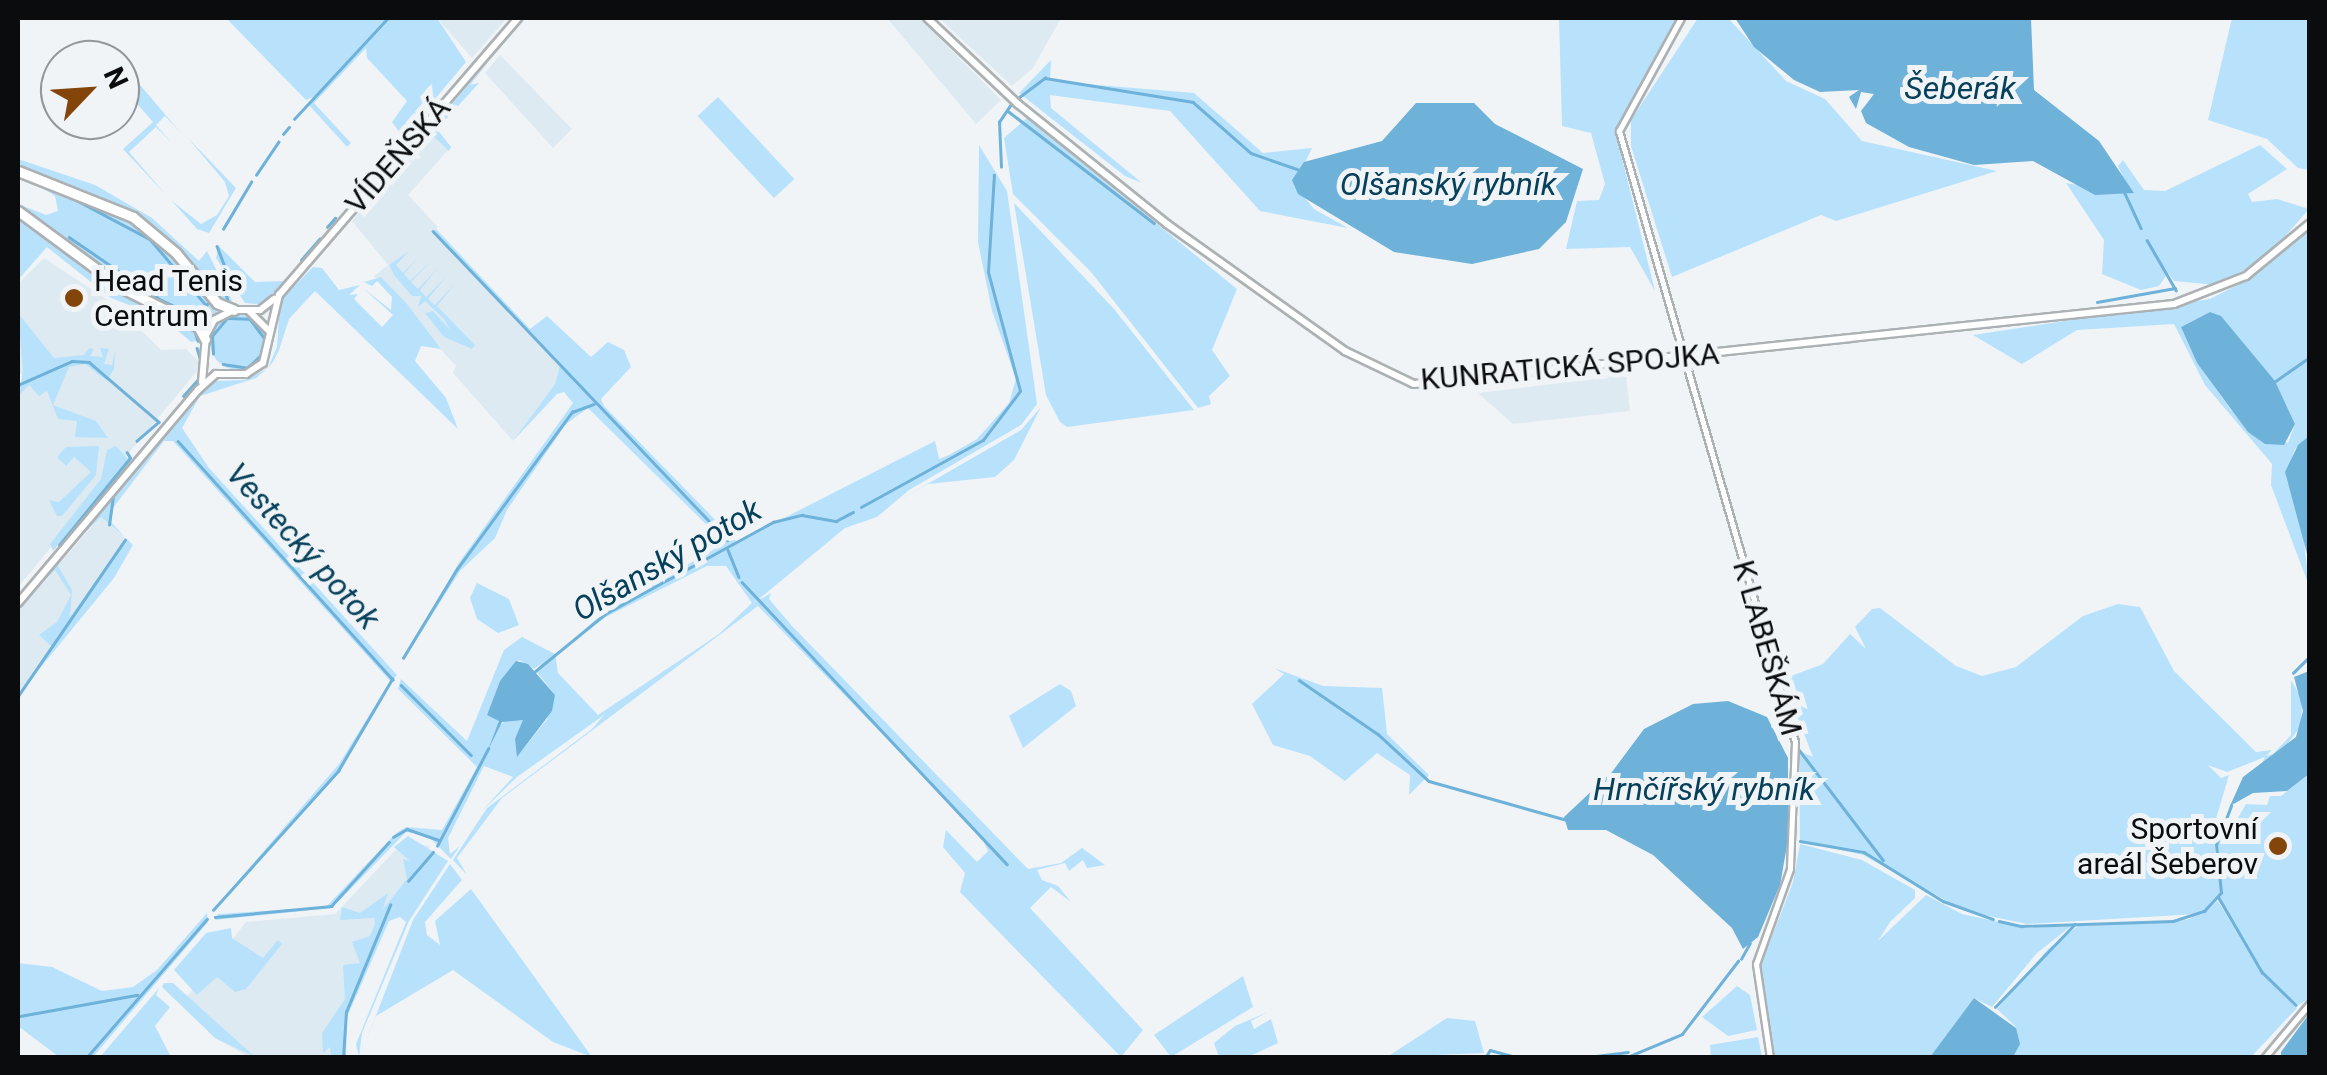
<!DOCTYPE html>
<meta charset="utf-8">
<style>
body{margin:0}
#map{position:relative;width:2327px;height:1075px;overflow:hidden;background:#f0f4f7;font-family:Roboto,sans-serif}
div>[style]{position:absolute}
.built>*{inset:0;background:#deeaf2}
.green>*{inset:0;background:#b8e2fc;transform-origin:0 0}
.round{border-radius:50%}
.water>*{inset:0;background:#6eb1d9}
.stream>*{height:2.5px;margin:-1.25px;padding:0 1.25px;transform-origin:1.25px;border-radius:1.25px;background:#6eb1d9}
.roads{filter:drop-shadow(2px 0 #acb1b3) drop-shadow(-2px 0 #acb1b3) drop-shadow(0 2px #acb1b3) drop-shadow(0 -2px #acb1b3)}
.tertiary>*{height:5px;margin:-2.5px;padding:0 2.5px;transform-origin:2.5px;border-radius:2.5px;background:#fff}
.secondary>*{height:6px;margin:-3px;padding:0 3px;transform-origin:3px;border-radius:3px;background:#fff}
.motorway>*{height:9px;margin:-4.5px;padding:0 4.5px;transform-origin:4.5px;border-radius:4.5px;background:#fff}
.dots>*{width:28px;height:28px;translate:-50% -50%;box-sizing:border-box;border:5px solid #f0f4f7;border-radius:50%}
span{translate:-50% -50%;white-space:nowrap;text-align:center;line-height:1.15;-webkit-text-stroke:10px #f0f4f7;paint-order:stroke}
.street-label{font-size:30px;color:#0b0c0d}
.poi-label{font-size:30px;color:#0b0c0d}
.left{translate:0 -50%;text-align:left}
.right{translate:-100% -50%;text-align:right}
.water-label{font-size:32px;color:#06405a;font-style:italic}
.frame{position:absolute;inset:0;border:20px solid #0b0c0d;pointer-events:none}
.north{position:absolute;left:40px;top:40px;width:100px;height:100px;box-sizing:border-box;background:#f0f4f7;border:2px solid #949799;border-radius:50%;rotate:65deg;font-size:28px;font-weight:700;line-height:40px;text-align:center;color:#0b0c0d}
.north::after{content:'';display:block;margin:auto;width:35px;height:45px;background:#84450a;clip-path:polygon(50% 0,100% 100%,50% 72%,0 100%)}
</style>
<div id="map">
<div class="built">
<div style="clip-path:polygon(437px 18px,507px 18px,472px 58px)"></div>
<div style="clip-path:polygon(887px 18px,919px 18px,1001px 100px,976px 124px)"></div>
<div style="clip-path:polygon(939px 18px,1061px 18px,1033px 68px,1012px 86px)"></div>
<div style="clip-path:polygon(500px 55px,572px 129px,553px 148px,485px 73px)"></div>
<div style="clip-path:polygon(429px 130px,450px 148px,408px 195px,438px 227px,433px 232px,560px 365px,555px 384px,513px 441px,453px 373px,456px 366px,374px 276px,388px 265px,352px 221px)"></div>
<div style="clip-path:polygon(44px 258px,117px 306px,161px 350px,186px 349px,202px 365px,18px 587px,18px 395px,27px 383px,18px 370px,18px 284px)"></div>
<div style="clip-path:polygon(1626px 375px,1630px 411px,1513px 424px,1478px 393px)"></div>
<div style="clip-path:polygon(101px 516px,132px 544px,18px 695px,18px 611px)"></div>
<div style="clip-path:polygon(403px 842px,430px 846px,386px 912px,346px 1012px,342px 1057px,249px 1057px,215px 1038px,182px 1003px,246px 922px,335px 914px)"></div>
</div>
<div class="green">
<div style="clip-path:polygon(226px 18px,437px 18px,466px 62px,403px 137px,392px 122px,407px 101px,367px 58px,366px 48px,314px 103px,351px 143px,347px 147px,309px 105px,315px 96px,306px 100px)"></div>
<div style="clip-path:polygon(1559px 18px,1676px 18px,1615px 130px,1655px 291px,1630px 247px,1566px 249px,1577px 201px,1599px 200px,1605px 184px,1591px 133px,1562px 126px)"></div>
<div style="clip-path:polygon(1698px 18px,1728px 18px,1786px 81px,1825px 99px,1862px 141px,1997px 171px,1836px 221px,1821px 215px,1672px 277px,1631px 146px,1631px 120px)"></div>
<div style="clip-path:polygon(2232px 18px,2309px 18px,2309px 170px,2298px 168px,2267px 139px,2208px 120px)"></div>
<div style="clip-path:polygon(490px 60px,470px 85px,479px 83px,437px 129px,451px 147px,449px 151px,429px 132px,378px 193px,354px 217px)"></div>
<div style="clip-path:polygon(1051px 60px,1050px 81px,1194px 93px,1263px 153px,1312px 148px,1294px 185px,1314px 209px,1348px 228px,1260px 211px,1170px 111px,1050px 95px,1051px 108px,1142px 183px,1125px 176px,1019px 93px)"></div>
<div style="clip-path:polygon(135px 79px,181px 133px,165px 116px,156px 125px,171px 142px,156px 127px,129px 152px,166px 195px,123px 149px,153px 122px,124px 89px)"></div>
<div style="left:718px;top:97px;width:112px;height:28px;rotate:47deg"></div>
<div style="clip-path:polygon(1027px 118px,1237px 289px,1212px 350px,1230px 376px,1209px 396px,1211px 404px,1198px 408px,1091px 272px,1013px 194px,1004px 138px)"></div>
<div style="clip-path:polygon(187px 137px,236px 188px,209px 233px,197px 229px,172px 201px,201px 224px,217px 215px,229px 196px,225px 182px)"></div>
<div style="clip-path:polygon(evenodd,979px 145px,1007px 191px,1037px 404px,1021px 425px,909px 490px,877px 517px,845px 528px,754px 603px,771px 593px,769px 599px,792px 626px,1028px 869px,1061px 863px,1082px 848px,1105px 865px,1087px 868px,1083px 860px,1069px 871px,1065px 863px,1037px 870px,1042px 880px,1058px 886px,1071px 902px,1051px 887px,1030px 908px,1143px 1030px,1121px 1057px,960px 892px,965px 873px,943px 847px,946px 830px,977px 862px,988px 851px,981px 836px,758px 606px,502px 798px,457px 858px,467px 875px,453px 860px,487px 808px,592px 729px,604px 715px,517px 777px,481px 812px,513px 777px,484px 766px,448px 838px,450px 854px,460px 846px,451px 859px,427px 835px,406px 832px,332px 908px,215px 920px,218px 914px,326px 907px,395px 834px,406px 827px,442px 830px,477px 767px,398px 689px,401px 679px,467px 741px,504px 650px,522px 637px,555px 654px,558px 673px,598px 715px,719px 634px,752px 603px,726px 566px,707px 566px,604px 618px,560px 651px,602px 614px,725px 543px,588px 408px,566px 424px,507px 510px,495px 538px,460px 571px,402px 662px,458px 564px,573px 403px,564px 392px,557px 394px,513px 441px,555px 384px,560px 365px,432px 232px,436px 229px,530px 329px,547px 316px,591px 357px,608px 342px,624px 350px,631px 367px,601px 399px,604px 406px,737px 542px,935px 441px,939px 459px,949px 455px,977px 439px,1009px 403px,1016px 379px,992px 311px,978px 242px,979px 145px,519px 660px,534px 669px,541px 664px,536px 671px,555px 695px,547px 719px,517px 757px,524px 719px,507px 719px,498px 727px,499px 719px,487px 715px,500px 681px,519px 660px)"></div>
<div style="clip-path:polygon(2260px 145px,2287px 169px,2248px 194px,2252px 202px,2277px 199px,2309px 209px,2266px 258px,2217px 285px,2174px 281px,2168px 273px,2159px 286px,2141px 290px,2102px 274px,2104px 240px,2066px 183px,2120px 192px,2128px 187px,2118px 166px,2123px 160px,2144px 190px,2165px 191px)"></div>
<div style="clip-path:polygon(18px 159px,95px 185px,152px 218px,199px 261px,207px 251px,232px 301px,218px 301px,177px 248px,125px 207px,18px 167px)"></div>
<div style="clip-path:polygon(25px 177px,133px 220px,166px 246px,219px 309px,204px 326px,121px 280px,18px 204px,46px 215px,58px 211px,55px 196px)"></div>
<div style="clip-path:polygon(1014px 203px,1114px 309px,1194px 410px,1067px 427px,1060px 422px,1046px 395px)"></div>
<div style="clip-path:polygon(18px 213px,103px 277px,196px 327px,200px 340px,191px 342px,163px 318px,111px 298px,47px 247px,18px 280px)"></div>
<div style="clip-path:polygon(evenodd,2309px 230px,2309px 436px,2295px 449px,2286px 477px,2303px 532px,2309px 586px,2271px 485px,2272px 464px,2205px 385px,2174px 324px,2077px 330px,2022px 364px,1973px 335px,2210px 299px,2255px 276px,2309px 230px,2210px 312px,2275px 381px,2295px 424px,2288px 443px,2232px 411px,2197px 363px,2181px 327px,2210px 312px)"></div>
<div style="clip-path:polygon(219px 246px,255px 282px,284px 281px,265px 305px,245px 303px,216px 258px)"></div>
<div style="clip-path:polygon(409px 251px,396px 265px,403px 273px,419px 257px,404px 274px,410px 281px,431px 261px,411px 282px,418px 289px,438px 268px,420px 290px,426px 297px,446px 277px,428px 299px,435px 305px,455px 284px,437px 306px,475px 345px,472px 349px,444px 337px,425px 313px,433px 311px,450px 330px,444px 319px,425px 301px,418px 307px,421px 296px,412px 296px,394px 275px,389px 265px)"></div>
<div style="clip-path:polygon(313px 267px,322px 268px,339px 290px,360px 285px,349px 295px,358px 294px,354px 299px,382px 327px,393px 315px,363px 288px,391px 310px,392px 297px,377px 281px,372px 286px,364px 282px,381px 277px,407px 304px,441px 349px,421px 346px,415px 361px,446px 398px,458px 429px,315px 291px,289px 319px,279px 350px,273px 362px,267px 369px,256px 378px,200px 396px,182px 428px,209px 468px,397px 675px,391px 682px,173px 441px,164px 441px,113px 508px,111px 522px,124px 536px,101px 517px,69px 548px,212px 381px,246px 380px,268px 368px,277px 347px,280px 301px)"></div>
<div style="clip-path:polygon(18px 313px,54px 358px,84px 355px,89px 348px,94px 349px,90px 356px,103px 357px,100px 348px,109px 349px,104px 364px,112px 365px,115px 350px,114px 369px,107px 381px,85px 364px,69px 367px,53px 405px,96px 421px,108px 438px,75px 437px,77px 421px,58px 419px,47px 391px,39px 396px,29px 385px,18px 396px,23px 371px)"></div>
<div class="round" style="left:210px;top:314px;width:56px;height:56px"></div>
<div style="clip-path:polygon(1041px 407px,1014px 460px,995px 477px,928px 484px,891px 505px,1021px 430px)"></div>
<div style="clip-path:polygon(99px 446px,96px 475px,62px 516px,57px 516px,49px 500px,59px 502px,91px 472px,74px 457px,66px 466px,57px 457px,66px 447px)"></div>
<div style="clip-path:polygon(116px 446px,130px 461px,53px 551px,50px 544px,101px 479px,107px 450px)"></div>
<div style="clip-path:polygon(126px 538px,133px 545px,114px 578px,18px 695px,53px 648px,39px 635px,57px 622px,71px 595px,55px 570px,28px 596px,63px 558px,58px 566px,72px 590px,70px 617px)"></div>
<div style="clip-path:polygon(477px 583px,509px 599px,519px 625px,498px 633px,477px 619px,470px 598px)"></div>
<div style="clip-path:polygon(2118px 604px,2140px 607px,2174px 671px,2256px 752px,2272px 750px,2290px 732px,2266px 756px,2273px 754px,2291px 735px,2291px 680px,2302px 699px,2301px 726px,2282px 751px,2261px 765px,2265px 757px,2227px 772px,2208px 765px,2221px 778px,2229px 775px,2213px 829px,2220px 893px,2204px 911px,2218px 901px,2261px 973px,2297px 1008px,2252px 1056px,2013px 1057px,2016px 1027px,1997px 1009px,2048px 949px,2078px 926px,2173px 922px,2189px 919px,2197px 914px,2027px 924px,1965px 911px,1863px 855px,1800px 841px,1799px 751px,1813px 757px,1783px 679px,1823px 664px,1850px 634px,1866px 649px,1855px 627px,1872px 609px,1880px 608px,1956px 666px,1982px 676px,2016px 667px,2083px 616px)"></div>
<div style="clip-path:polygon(1274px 668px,1323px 686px,1382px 688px,1387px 734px,1429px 775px,1409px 795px,1410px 775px,1377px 753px,1345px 781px,1310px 756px,1273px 745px,1252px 704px,1284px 674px)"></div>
<div style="clip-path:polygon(389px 683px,339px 773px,211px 912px,339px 764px)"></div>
<div style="clip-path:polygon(1060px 684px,1071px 691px,1076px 706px,1023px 748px,1009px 716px)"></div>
<div style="clip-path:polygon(2309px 774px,2310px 998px,2298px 1005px,2262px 972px,2220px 899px,2215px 832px,2228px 835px,2246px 804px,2267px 805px,2270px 796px,2281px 796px)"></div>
<div style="clip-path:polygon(408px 836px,448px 861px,409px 921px,362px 1033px,359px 1057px,356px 1044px,406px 922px,400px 917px,389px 921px,347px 1017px,346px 1057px,331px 1057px,330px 1047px,323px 1053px,322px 1033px,345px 999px,343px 965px,360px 963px,352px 942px,370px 936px,375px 924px,374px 918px,340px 920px,342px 907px,360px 913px,388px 893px,383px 909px,407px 879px,403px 859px,410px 861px,394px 847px)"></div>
<div style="clip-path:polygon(1800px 844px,1862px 860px,1915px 890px,1915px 898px,1890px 922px,1878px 941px,1926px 895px,1962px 914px,2027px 928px,2071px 926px,2037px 953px,1992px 1007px,1974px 998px,1930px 1057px,1773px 1057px,1761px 965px,1793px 882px)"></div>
<div style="clip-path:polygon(450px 864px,462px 880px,425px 922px,427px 935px,440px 945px,435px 921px,471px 889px,592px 1057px,553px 1042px,453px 970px,376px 1016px,361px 1054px,413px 920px)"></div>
<div style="clip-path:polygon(207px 913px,208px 922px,93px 1057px,59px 1057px,18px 1026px,18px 963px,52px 967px,102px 991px,133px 987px,157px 970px)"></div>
<div style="clip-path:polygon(231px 928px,232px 938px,263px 958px,278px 940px,282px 944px,246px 989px,235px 992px,217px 977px,197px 995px,174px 970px,206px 933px)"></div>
<div style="clip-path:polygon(1243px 976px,1253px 1007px,1171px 1057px,1154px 1035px)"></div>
<div style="clip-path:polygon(164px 983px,173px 983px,255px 1057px,215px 1038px,162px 987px)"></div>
<div style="clip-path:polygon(1737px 986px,1750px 995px,1757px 1030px,1728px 1036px,1702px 1017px)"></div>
<div style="clip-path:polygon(159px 988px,156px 995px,170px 1007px,155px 1026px,171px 1057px,100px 1057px)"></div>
<div style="clip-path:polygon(1268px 1012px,1251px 1021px,1254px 1029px,1271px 1019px,1278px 1043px,1248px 1057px,1219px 1057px,1214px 1043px,1235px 1026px)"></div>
<div style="clip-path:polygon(1447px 1018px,1475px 1021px,1484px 1053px,1387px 1057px)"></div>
<div style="clip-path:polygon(1758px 1037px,1762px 1057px,1711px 1057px,1710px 1045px)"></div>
</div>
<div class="water">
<div style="clip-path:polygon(1735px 18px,2031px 18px,2034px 90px,2099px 141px,2134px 193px,2095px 195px,2033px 161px,1974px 165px,1909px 147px,1866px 123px,1861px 111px,1874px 94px,1861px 92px,1856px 109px,1849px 97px,1859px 90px,1820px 92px,1794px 80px,1754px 47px)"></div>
<div style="clip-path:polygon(1416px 103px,1474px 103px,1495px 124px,1583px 169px,1566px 222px,1539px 249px,1472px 264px,1394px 252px,1298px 194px,1292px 180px,1304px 162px,1382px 141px)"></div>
<div style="clip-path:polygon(2210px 312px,2221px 316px,2275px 381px,2295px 424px,2284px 445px,2265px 444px,2248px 432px,2197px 363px,2181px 327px)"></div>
<div style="clip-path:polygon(2309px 436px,2310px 436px,2309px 561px,2285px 472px,2298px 445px)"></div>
<div style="clip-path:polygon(516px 661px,528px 664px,555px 695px,552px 711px,517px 757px,515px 739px,523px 720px,502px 722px,488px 750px,499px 721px,487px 715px,500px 681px)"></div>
<div style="clip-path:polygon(2309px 671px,2309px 774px,2287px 791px,2253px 793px,2230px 806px,2243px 777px,2296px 737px,2303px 711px,2294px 677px)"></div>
<div style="clip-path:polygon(1728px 701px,1767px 717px,1788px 758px,1788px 840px,1780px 885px,1758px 937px,1743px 949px,1732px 928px,1653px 855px,1606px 830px,1568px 830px,1564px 817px,1612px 772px,1644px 729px,1693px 704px)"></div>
<div style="clip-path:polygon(1974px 998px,2016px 1028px,2020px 1044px,2013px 1057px,1930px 1057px)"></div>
<div style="clip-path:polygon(2309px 1014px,2309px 1057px,2281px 1057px,2281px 1052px)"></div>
</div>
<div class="stream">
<div style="left:1018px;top:98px;width:34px;rotate:-37deg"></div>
<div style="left:1045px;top:78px;width:150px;rotate:9.2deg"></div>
<div style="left:1193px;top:102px;width:77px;rotate:41.3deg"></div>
<div style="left:1251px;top:153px;width:49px;rotate:19.2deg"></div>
<div style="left:1008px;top:111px;width:184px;rotate:37.5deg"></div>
<div style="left:294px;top:119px;width:138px;rotate:-47.1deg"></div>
<div style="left:283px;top:134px;width:9px;rotate:-49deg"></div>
<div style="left:381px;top:167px;width:21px;rotate:-47deg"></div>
<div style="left:1001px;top:167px;width:45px;rotate:-92.5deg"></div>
<div style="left:999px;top:122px;width:23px;rotate:-56deg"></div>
<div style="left:256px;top:175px;width:40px;rotate:-56deg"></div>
<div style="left:368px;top:182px;width:10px;rotate:-53deg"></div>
<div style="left:2123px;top:189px;width:43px;rotate:65.2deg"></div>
<div style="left:63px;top:193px;width:98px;rotate:27.9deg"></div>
<div style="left:150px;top:239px;width:87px;rotate:49.7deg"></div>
<div style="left:327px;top:227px;width:12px;rotate:-48deg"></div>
<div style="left:223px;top:229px;width:55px;rotate:-59.2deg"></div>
<div style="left:433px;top:231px;width:427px;rotate:46.4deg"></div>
<div style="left:69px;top:237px;width:112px;rotate:34.4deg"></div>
<div style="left:161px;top:300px;width:41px;rotate:24.7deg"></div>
<div style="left:198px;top:317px;width:16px;rotate:-55deg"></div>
<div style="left:2147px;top:240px;width:58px;rotate:59.9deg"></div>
<div style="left:57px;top:245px;width:76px;rotate:37deg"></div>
<div style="left:118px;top:291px;width:87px;rotate:27.5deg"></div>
<div style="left:195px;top:331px;width:10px;rotate:73deg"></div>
<div style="left:217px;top:246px;width:33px;rotate:69deg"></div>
<div style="left:301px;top:260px;width:28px;rotate:-49deg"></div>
<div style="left:216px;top:293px;width:11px;rotate:-49deg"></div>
<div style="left:223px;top:285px;width:16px;rotate:72deg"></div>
<div style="left:2097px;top:302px;width:79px;rotate:-10.2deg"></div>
<div style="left:197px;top:348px;width:14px;rotate:73deg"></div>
<div style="left:213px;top:354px;width:18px;rotate:-93deg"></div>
<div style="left:212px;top:336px;width:23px;rotate:-50deg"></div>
<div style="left:227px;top:318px;width:23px;rotate:2deg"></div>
<div style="left:250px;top:319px;width:25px;rotate:53deg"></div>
<div style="left:223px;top:364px;width:24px;rotate:9deg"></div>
<div style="left:247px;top:368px;width:22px;rotate:-43deg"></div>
<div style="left:2274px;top:382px;width:44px;rotate:-34.8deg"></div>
<div style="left:18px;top:385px;width:59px;rotate:-24deg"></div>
<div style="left:72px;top:361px;width:17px;rotate:3deg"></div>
<div style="left:89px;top:362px;width:92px;rotate:40.6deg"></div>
<div style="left:159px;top:422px;width:29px;rotate:139deg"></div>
<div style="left:183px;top:396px;width:24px;rotate:-48deg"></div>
<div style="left:178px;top:441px;width:321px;rotate:48deg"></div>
<div style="left:861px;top:507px;width:139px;rotate:-28.8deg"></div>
<div style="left:983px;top:440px;width:61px;rotate:-52.9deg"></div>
<div style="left:1020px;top:391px;width:123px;rotate:-105.1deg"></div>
<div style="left:988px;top:272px;width:97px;rotate:-86.5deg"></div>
<div style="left:109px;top:525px;width:27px;rotate:-82deg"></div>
<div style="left:59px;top:545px;width:112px;rotate:-50.8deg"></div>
<div style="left:130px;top:458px;width:6px;rotate:-121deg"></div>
<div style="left:728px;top:550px;width:29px;rotate:68deg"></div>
<div style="left:742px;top:582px;width:387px;rotate:46.8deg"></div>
<div style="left:403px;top:658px;width:104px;rotate:-58.8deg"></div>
<div style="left:457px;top:569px;width:195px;rotate:-53.8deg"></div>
<div style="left:572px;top:412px;width:23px;rotate:-20deg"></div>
<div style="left:533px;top:673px;width:93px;rotate:-39.3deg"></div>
<div style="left:605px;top:614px;width:192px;rotate:-28.7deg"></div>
<div style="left:773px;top:522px;width:30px;rotate:-14deg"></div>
<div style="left:802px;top:515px;width:35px;rotate:10deg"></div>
<div style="left:836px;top:521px;width:19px;rotate:-28deg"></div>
<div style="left:2293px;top:673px;width:24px;rotate:-45deg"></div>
<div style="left:1299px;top:680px;width:96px;rotate:34.4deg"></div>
<div style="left:1378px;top:734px;width:69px;rotate:42.7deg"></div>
<div style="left:1429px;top:781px;width:143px;rotate:15.8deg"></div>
<div style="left:401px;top:685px;width:99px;rotate:45deg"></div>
<div style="left:18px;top:696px;width:189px;rotate:-55.6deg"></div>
<div style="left:1797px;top:747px;width:142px;rotate:52.7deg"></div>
<div style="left:393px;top:837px;width:16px;rotate:-30deg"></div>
<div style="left:407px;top:829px;width:34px;rotate:19deg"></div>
<div style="left:1800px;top:841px;width:65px;rotate:9.8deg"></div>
<div style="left:1864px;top:852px;width:93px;rotate:31.8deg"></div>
<div style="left:1943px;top:901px;width:53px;rotate:19.8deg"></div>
<div style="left:437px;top:846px;width:110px;rotate:-62.3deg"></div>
<div style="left:408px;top:881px;width:38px;rotate:-49deg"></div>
<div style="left:2219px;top:898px;width:86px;rotate:59.8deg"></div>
<div style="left:2262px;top:972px;width:47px;rotate:44.1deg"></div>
<div style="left:213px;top:910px;width:187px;rotate:-48deg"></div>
<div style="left:338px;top:771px;width:107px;rotate:-59.6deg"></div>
<div style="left:215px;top:917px;width:117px;rotate:-5.4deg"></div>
<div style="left:331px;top:906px;width:86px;rotate:-47.8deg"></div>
<div style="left:1999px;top:921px;width:23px;rotate:13deg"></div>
<div style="left:2021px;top:926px;width:152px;rotate:-1.9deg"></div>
<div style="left:2173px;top:921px;width:33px;rotate:-18deg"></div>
<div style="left:2204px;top:911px;width:25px;rotate:-47deg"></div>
<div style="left:2221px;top:893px;width:48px;rotate:-95.9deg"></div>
<div style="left:2216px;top:845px;width:42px;rotate:-69deg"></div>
<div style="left:1741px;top:959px;width:18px;rotate:-61deg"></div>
<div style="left:1995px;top:1007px;width:115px;rotate:-46.1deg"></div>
<div style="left:20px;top:1016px;width:119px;rotate:-10.2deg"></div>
<div style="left:86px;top:1058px;width:184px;rotate:-49deg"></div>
<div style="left:343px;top:1058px;width:46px;rotate:-86.3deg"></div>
<div style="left:346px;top:1012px;width:116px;rotate:-67.6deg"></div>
<div style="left:1485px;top:1058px;width:9px;rotate:-58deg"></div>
<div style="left:1490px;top:1050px;width:30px;rotate:15deg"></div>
<div style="left:1580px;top:1058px;width:48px;rotate:-7.1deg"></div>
<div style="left:1625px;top:1058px;width:62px;rotate:-22.8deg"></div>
<div style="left:1682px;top:1034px;width:92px;rotate:-52.5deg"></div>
</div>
<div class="roads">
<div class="tertiary">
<div style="left:1681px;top:18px;width:129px;rotate:118.8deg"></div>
<div style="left:1619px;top:131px;width:636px;rotate:73.93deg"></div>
<div style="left:1795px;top:742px;width:127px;rotate:92.3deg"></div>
<div style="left:1790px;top:869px;width:101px;rotate:109.7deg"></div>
<div style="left:1756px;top:964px;width:95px;rotate:81.5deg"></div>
<div style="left:2264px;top:1058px;width:72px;rotate:-50.1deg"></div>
</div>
<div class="secondary">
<div style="left:927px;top:18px;width:125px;rotate:43.4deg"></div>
<div style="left:1018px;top:104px;width:191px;rotate:38.8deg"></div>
<div style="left:1167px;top:224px;width:219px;rotate:35.5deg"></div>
<div style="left:1345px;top:351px;width:76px;rotate:25.6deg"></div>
<div style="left:1414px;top:384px;width:764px;rotate:-6.01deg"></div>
<div style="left:2174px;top:304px;width:77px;rotate:-21.3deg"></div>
<div style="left:2246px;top:276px;width:83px;rotate:-39.6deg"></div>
<div style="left:249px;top:311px;width:27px;rotate:45deg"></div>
<div style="left:202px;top:382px;width:47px;rotate:-85.1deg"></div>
<div style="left:206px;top:335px;width:17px;rotate:-62deg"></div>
<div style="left:214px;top:320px;width:22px;rotate:-27deg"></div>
<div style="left:234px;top:310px;width:26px"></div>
<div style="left:260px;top:310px;width:18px;rotate:-38deg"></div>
<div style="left:18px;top:603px;width:279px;rotate:-49.8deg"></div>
<div style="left:198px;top:390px;width:24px;rotate:-42deg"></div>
<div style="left:216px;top:374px;width:30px"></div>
<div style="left:246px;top:374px;width:20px;rotate:-33deg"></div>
<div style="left:263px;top:363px;width:70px;rotate:-76.8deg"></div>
<div style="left:279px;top:295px;width:366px;rotate:-49.2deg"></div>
</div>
<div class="motorway">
<div style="left:18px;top:171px;width:124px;rotate:21.8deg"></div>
<div style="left:133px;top:217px;width:56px;rotate:39.9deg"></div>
<div style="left:176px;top:253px;width:65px;rotate:50.6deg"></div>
<div style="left:217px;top:303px;width:18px;rotate:22deg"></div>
<div style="left:18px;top:211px;width:129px;rotate:36.5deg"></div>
<div style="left:122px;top:288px;width:85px;rotate:26.6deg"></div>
<div style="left:198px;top:326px;width:15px;rotate:62deg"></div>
</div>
</div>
<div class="dots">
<div style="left:74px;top:298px;background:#84450a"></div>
<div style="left:2278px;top:846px;background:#84450a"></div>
</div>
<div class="street-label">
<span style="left:398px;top:156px;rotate:-49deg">VÍDEŇSKÁ</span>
<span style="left:1570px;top:367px;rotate:-5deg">KUNRATICKÁ SPOJKA</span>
<span style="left:1767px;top:648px;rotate:74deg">K LABEŠKÁM</span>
</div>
<div class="poi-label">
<span class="left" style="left:94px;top:298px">Head Tenis<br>Centrum</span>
<span class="right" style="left:2258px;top:846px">Sportovní<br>areál Šeberov</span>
</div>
<div class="water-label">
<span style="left:1960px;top:88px">Šeberák</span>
<span style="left:1448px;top:184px">Olšanský rybník</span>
<span style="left:303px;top:546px;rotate:48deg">Vestecký potok</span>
<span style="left:667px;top:560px;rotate:-30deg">Olšanský potok</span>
<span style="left:1704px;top:789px">Hrnčířský rybník</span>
</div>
<div class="frame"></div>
<div class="north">N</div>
</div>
